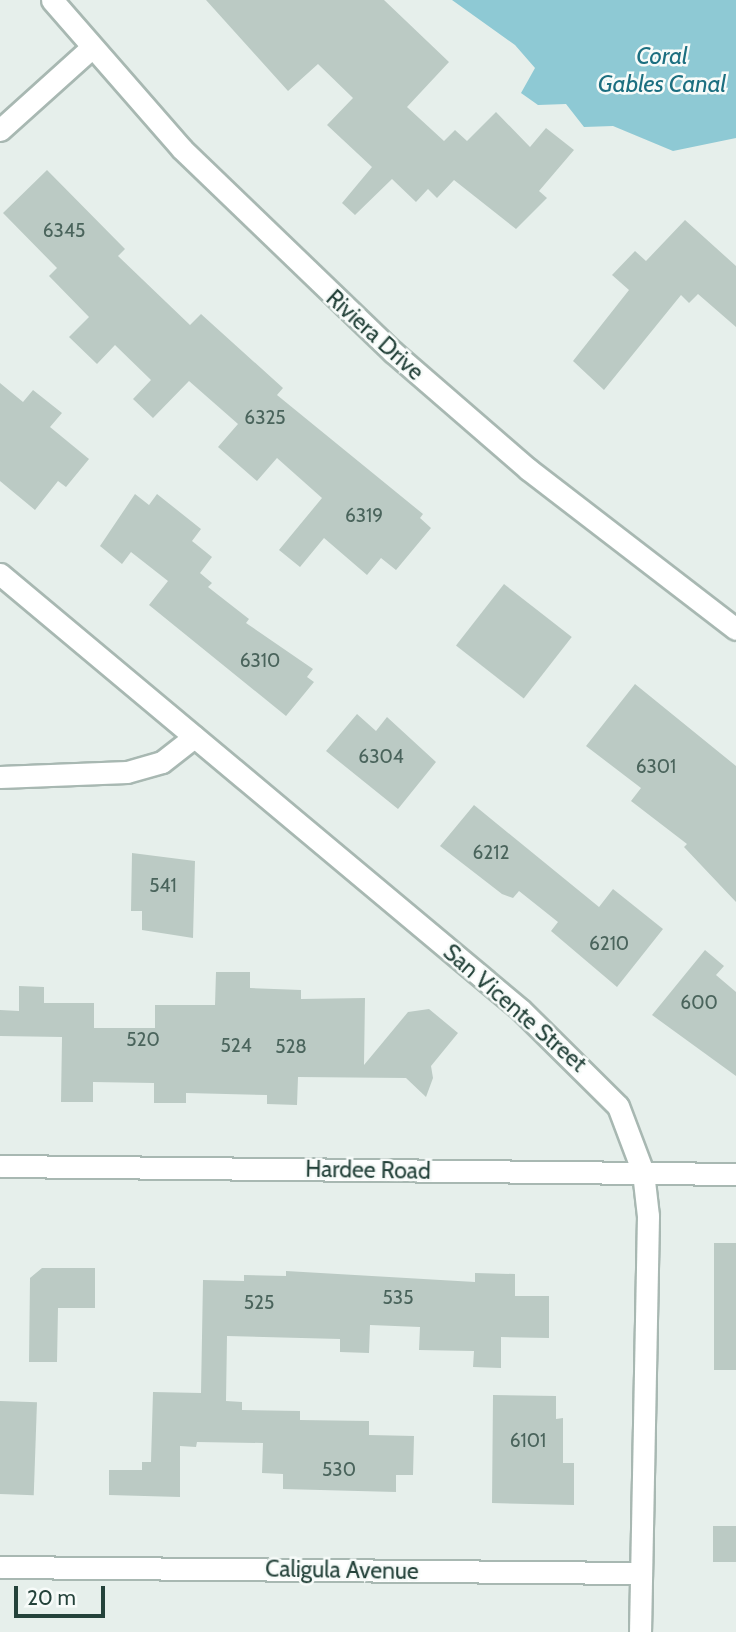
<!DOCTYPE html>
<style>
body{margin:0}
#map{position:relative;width:736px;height:1632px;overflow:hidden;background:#e6efeb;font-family:Cabin,sans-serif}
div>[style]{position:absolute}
.water>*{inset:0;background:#8ec9d4}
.building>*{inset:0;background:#bbcac4;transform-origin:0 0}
.roads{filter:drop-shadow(2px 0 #a8b8b2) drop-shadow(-2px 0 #a8b8b2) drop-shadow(0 2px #a8b8b2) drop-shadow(0 -2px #a8b8b2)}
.street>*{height:21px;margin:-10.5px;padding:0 10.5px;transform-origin:10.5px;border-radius:10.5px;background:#fff}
.secondary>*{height:21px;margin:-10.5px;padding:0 10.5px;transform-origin:10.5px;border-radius:10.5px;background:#fff}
span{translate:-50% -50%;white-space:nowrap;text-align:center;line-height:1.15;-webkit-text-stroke:5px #f7fbf9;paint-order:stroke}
.number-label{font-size:19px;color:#4a645c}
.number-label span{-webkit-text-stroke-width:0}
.street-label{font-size:23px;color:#24423a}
.water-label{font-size:24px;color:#1c6f80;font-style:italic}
.scale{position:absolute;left:14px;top:1586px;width:91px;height:32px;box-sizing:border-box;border:4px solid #24423a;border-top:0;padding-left:9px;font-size:21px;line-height:24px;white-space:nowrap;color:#24423a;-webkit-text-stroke:5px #f7fbf9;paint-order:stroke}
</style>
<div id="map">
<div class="water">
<div style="clip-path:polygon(452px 0,736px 0,736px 138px,673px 151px,613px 126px,584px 127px,566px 104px,538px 105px,521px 93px,535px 68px,515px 45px)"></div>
</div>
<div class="building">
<div style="clip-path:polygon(206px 0,384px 0,449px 62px,407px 107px,444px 141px,455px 130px,467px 141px,496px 112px,530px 147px,546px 128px,574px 150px,539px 191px,547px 198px,516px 229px,454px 180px,437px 198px,428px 189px,416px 202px,392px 179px,355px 215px,342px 203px,372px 167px,327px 125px,353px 98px,318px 64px,288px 91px)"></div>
<div style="clip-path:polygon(47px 170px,125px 249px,118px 256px,190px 325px,201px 314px,283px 388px,277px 395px,423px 514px,420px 518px,431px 528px,396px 570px,381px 558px,367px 575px,324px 538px,300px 567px,279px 550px,322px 498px,277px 458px,257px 481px,218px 447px,238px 424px,189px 381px,153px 418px,133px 399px,151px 380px,115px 345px,97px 364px,69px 337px,89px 317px,49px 276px,57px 268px,3px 213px)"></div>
<div style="clip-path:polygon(685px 220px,736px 266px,736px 327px,698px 294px,689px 303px,681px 295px,604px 390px,573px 361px,629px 290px,612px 275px,635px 251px,646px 261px)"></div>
<div style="clip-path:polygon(0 383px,23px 402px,33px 390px,62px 413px,50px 427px,89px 459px,66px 487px,58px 481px,35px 510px,0 481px)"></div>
<div style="clip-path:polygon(135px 494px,149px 505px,157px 494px,201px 529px,192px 541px,212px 557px,200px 573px,212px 583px,208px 587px,249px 619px,246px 623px,313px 669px,307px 677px,314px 682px,286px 716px,149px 605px,168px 581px,131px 552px,122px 564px,100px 546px)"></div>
<div style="left:504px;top:584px;width:86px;height:78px;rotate:38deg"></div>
<div style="clip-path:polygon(635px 684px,736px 766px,736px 902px,684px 847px,687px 844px,631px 801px,641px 788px,586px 746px)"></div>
<div style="clip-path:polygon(357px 714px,376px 731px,387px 717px,436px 762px,398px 809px,326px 751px)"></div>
<div style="clip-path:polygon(474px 805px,599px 907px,613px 889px,663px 929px,617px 987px,551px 931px,558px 922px,519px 891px,513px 898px,502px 894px,440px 846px)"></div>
<div style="clip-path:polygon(132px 853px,195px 861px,193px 938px,142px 930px,142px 911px,131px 911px)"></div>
<div style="clip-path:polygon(705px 950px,724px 966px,716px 975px,736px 992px,736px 1076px,652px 1015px)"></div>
<div style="clip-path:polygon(216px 972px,250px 972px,250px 988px,301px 990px,301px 999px,365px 998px,364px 1065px,408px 1012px,429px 1009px,458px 1033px,431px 1066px,433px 1078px,426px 1097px,406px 1078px,298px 1077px,297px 1105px,267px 1104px,267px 1095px,186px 1093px,186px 1103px,154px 1103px,154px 1083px,93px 1082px,93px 1102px,61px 1102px,62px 1037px,0 1036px,0 1010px,19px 1011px,19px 986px,44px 987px,44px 1003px,94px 1003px,94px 1028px,155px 1028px,155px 1005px,215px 1005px)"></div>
<div style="left:714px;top:1243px;width:22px;height:127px"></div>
<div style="clip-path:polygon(42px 1268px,95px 1268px,95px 1308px,58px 1308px,57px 1362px,29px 1362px,30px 1278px)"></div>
<div style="clip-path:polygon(286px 1271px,475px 1282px,475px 1273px,515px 1274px,515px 1296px,549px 1296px,549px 1338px,501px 1337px,501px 1368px,473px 1367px,474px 1351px,419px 1350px,420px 1327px,370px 1325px,369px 1353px,340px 1352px,340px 1339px,227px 1336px,226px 1401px,242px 1402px,242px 1410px,300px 1411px,300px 1420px,369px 1421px,369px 1435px,414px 1436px,413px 1475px,396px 1475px,396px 1492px,283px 1489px,283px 1474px,262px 1473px,263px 1443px,197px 1442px,196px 1447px,180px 1446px,180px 1497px,109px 1495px,109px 1470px,142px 1470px,142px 1462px,151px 1462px,153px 1392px,201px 1393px,203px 1280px,244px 1281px,244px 1275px,286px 1276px)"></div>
<div style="clip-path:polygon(493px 1395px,556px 1396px,556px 1419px,563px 1418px,563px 1463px,574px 1463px,574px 1505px,492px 1503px)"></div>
<div style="left:0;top:1401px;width:37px;height:93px;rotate:2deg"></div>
<div style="left:713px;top:1526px;width:23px;height:36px"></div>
</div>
<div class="roads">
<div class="street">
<div style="left:0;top:130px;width:122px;rotate:-42deg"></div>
<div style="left:0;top:574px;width:679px;rotate:39.92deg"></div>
<div style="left:521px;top:1010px;width:136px;rotate:44.7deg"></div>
<div style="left:618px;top:1106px;width:71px;rotate:69.3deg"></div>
<div style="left:643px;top:1172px;width:44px;rotate:83.5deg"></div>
<div style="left:648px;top:1216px;width:416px;rotate:91.1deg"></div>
<div style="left:0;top:777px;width:127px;rotate:-2.3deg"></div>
<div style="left:127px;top:772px;width:36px;rotate:-16deg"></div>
<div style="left:162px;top:762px;width:41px;rotate:-38deg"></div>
<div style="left:0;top:1567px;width:641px;rotate:0.54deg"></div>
</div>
<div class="secondary">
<div style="left:52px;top:0;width:198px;rotate:48.9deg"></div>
<div style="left:182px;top:149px;width:293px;rotate:43.9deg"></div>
<div style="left:393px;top:352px;width:179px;rotate:40.9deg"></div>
<div style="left:528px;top:469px;width:262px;rotate:37.6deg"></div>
<div style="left:0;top:1166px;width:736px;rotate:0.62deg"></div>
</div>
</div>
<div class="number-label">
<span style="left:64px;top:231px">6345</span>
<span style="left:265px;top:418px">6325</span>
<span style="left:364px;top:516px">6319</span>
<span style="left:260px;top:661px">6310</span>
<span style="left:381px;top:757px">6304</span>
<span style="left:656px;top:767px">6301</span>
<span style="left:491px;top:853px">6212</span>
<span style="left:163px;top:886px">541</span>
<span style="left:609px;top:944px">6210</span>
<span style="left:699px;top:1003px">600</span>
<span style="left:143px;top:1040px">520</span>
<span style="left:236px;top:1046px">524</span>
<span style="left:291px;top:1047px">528</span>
<span style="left:398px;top:1298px">535</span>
<span style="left:259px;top:1303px">525</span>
<span style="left:528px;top:1441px">6101</span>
<span style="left:339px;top:1470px">530</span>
</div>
<div class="street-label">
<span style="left:375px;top:335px;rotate:42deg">Riviera Drive</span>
<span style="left:515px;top:1008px;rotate:41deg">San Vicente Street</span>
<span style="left:368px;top:1170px;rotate:1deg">Hardee Road</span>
<span style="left:342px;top:1570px;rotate:1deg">Caligula Avenue</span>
</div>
<div class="water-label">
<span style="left:662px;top:70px">Coral<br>Gables Canal</span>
</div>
<div class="scale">20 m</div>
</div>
